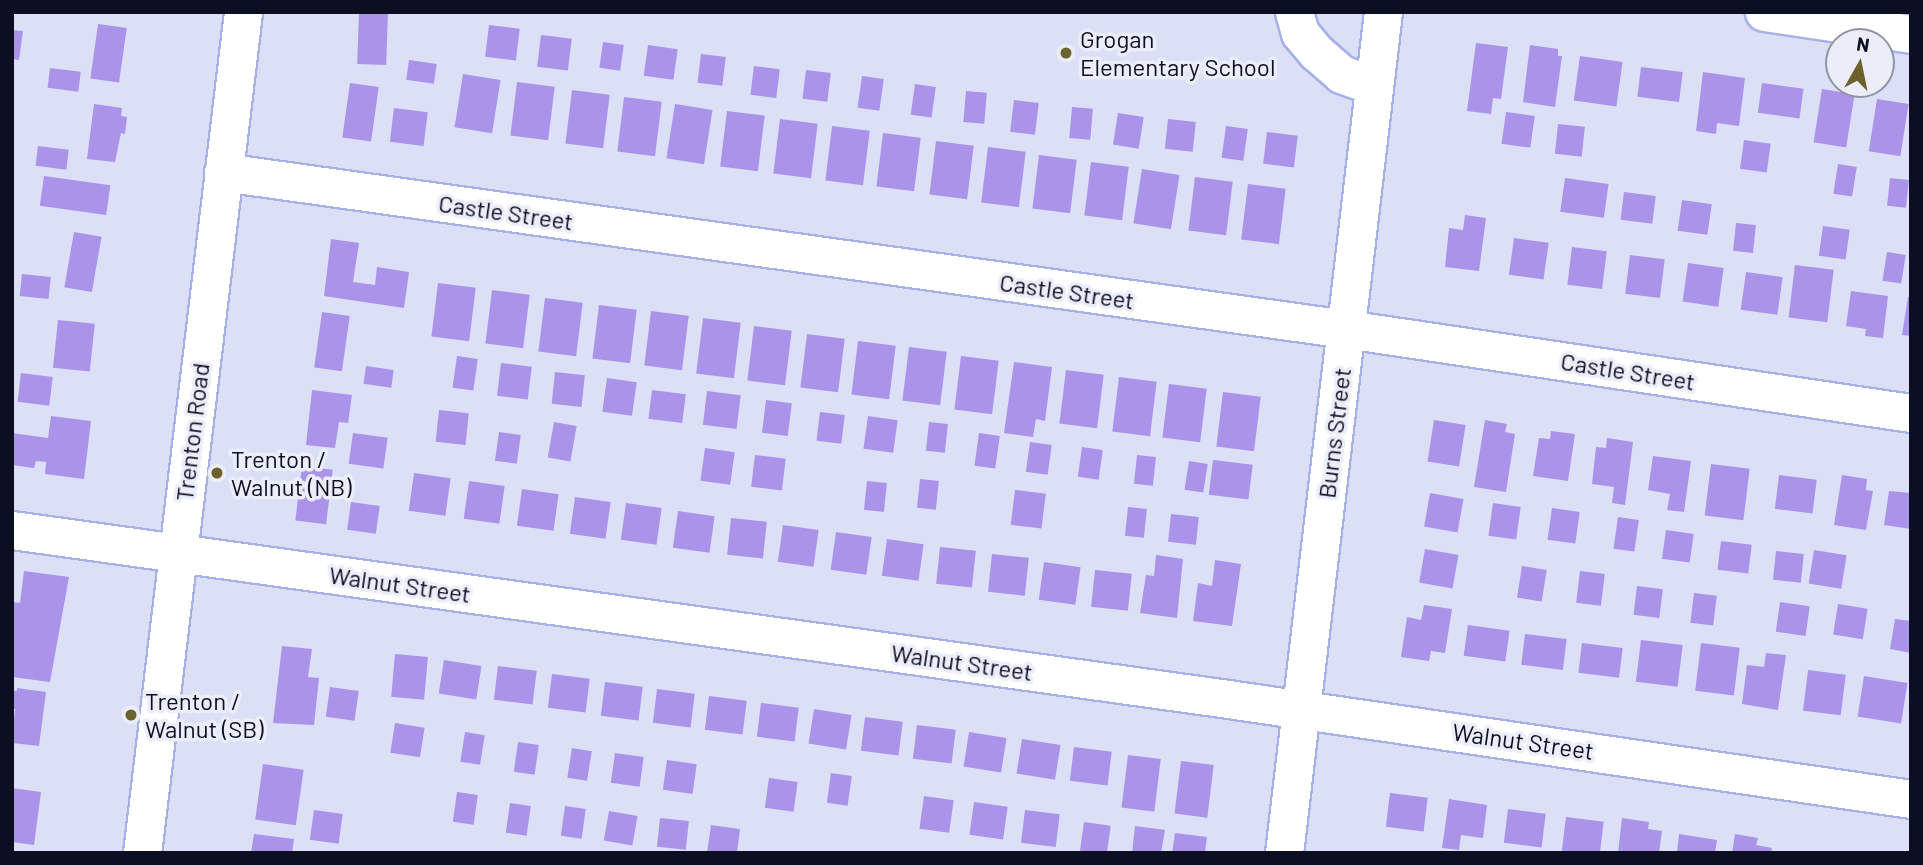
<!DOCTYPE html>
<html>
<head>
<meta charset="utf-8">
<style>
	body { margin:0 }
	#map { position:relative; width:1923px; height:865px; overflow:hidden; background:#dbe0f6; font-family:Barlow,sans-serif }
	div>[style] { position:absolute }
	[style*='--x'] { left:calc(var(--x)*1px); top:calc(var(--y)*1px); width:calc(var(--w)*1px); rotate:calc(var(--a)*1deg) }
	.building>* { inset:0; background:#ac93ea; transform-origin:0 0 }
	.roads { filter:drop-shadow(2px 0 #a7b1e5) drop-shadow(-2px 0 #a7b1e5) drop-shadow(0 2px #a7b1e5) drop-shadow(0 -2px #a7b1e5) }
	.minor>* { height:37px; margin:-18.5px; padding:0 18.5px; transform-origin:18.5px; border-radius:18.5px; background:#fff }
	.dots>* { width:19px; height:19px; translate:-50% -50%; box-sizing:border-box; border:4px solid #ebedf8; border-radius:50% }
	span { translate:-50% -50%; white-space:nowrap; text-align:center; line-height:1.15; -webkit-text-stroke:7px #ebedf8; paint-order:stroke }
	.poi-label { font-size:24px; color:#0c0e21 }
	.left { translate:0 -50%; text-align:left }
	.street-label { font-size:24px; color:#0c0e21 }
	.frame { position:absolute; inset:0; border:14px solid #0c0e21; pointer-events:none }
	.north { position:absolute; left:1825px; top:28px; width:70px; height:70px; box-sizing:border-box; background:#ebedf8; border:2px solid #9294a2; border-radius:50%; rotate:9deg; font-size:19px; font-weight:700; line-height:28px; text-align:center; color:#0c0e21 }
	.north::after { content:''; display:block; margin:auto; width:24px; height:32px; background:#6d612e; clip-path:polygon(50% 0,100% 100%,50% 72%,0 100%) }
</style>
</head>
<body>
<div id="map">
	<div class="building">
		<div style="left:359px;top:12px;width:29px;height:52px;rotate:2deg"></div>
		<div style="left:98px;top:24px;width:29px;height:55px;rotate:8deg"></div>
		<div style="left:489px;top:25px;width:31px;height:32px;rotate:7deg"></div>
		<div style="clip-path:polygon(12px 30px,23px 31px,19px 60px,12px 59px)"></div>
		<div style="left:541px;top:35px;width:31px;height:32px;rotate:7deg"></div>
		<div style="left:603px;top:42px;width:21px;height:26px;rotate:8deg"></div>
		<div style="clip-path:polygon(1476px 43px,1508px 47px,1501px 99px,1493px 98px,1491px 114px,1467px 111px)"></div>
		<div style="left:648px;top:45px;width:30px;height:31px;rotate:8deg"></div>
		<div style="clip-path:polygon(1530px 45px,1558px 49px,1558px 56px,1562px 56px,1555px 107px,1523px 102px)"></div>
		<div style="left:701px;top:54px;width:25px;height:29px;rotate:7deg"></div>
		<div style="left:1580px;top:56px;width:43px;height:45px;rotate:8deg"></div>
		<div style="left:409px;top:60px;width:28px;height:20px;rotate:8deg"></div>
		<div style="left:754px;top:66px;width:26px;height:29px;rotate:7deg"></div>
		<div style="left:1641px;top:67px;width:42px;height:30px;rotate:7deg"></div>
		<div style="left:50px;top:68px;width:31px;height:20px;rotate:7deg"></div>
		<div style="left:806px;top:70px;width:25px;height:29px;rotate:7deg"></div>
		<div style="clip-path:polygon(1703px 72px,1745px 78px,1739px 126px,1717px 123px,1716px 134px,1696px 131px)"></div>
		<div style="left:463px;top:74px;width:38px;height:54px;rotate:9deg"></div>
		<div style="left:862px;top:76px;width:22px;height:32px;rotate:8deg"></div>
		<div style="left:517px;top:82px;width:38px;height:54px;rotate:7deg"></div>
		<div style="left:350px;top:83px;width:29px;height:55px;rotate:8deg"></div>
		<div style="left:1762px;top:83px;width:42px;height:30px;rotate:8deg"></div>
		<div style="left:915px;top:84px;width:21px;height:31px;rotate:8deg"></div>
		<div style="left:1822px;top:89px;width:33px;height:54px;rotate:9deg"></div>
		<div style="left:572px;top:90px;width:38px;height:54px;rotate:7deg"></div>
		<div style="left:966px;top:91px;width:21px;height:31px;rotate:5deg"></div>
		<div style="left:624px;top:97px;width:38px;height:55px;rotate:7deg"></div>
		<div style="left:1877px;top:99px;width:32px;height:53px;rotate:9deg"></div>
		<div style="left:1014px;top:100px;width:25px;height:32px;rotate:7deg"></div>
		<div style="clip-path:polygon(94px 104px,122px 108px,121px 116px,127px 117px,125px 134px,121px 133px,115px 162px,87px 159px)"></div>
		<div style="left:675px;top:104px;width:38px;height:55px;rotate:9deg"></div>
		<div style="left:1072px;top:107px;width:21px;height:31px;rotate:5deg"></div>
		<div style="left:394px;top:108px;width:34px;height:34px;rotate:7deg"></div>
		<div style="left:727px;top:111px;width:38px;height:56px;rotate:7deg"></div>
		<div style="left:1506px;top:112px;width:29px;height:32px;rotate:8deg"></div>
		<div style="left:1118px;top:113px;width:26px;height:32px;rotate:9deg"></div>
		<div style="left:780px;top:119px;width:38px;height:55px;rotate:7deg"></div>
		<div style="left:1168px;top:119px;width:28px;height:30px;rotate:6deg"></div>
		<div style="left:1558px;top:124px;width:27px;height:30px;rotate:6deg"></div>
		<div style="left:832px;top:126px;width:38px;height:55px;rotate:7deg"></div>
		<div style="left:1226px;top:126px;width:22px;height:32px;rotate:8deg"></div>
		<div style="left:1267px;top:132px;width:31px;height:32px;rotate:7deg"></div>
		<div style="left:883px;top:133px;width:38px;height:54px;rotate:7deg"></div>
		<div style="left:1744px;top:140px;width:27px;height:29px;rotate:8deg"></div>
		<div style="left:936px;top:141px;width:38px;height:54px;rotate:7deg"></div>
		<div style="left:38px;top:146px;width:31px;height:20px;rotate:7deg"></div>
		<div style="left:988px;top:147px;width:38px;height:56px;rotate:7deg"></div>
		<div style="left:1039px;top:155px;width:38px;height:54px;rotate:7deg"></div>
		<div style="left:1091px;top:162px;width:38px;height:54px;rotate:7deg"></div>
		<div style="left:1838px;top:164px;width:19px;height:30px;rotate:9deg"></div>
		<div style="left:1142px;top:169px;width:38px;height:55px;rotate:9deg"></div>
		<div style="left:44px;top:176px;width:67px;height:30px;rotate:8deg"></div>
		<div style="left:1195px;top:177px;width:38px;height:54px;rotate:7deg"></div>
		<div style="left:1565px;top:178px;width:44px;height:34px;rotate:8deg"></div>
		<div style="left:1890px;top:178px;width:19px;height:28px;rotate:6deg"></div>
		<div style="left:1248px;top:184px;width:38px;height:56px;rotate:7deg"></div>
		<div style="left:1624px;top:192px;width:32px;height:28px;rotate:7deg"></div>
		<div style="left:1682px;top:200px;width:30px;height:31px;rotate:8deg"></div>
		<div style="clip-path:polygon(1465px 215px,1486px 218px,1479px 271px,1445px 267px,1449px 228px,1463px 230px)"></div>
		<div style="left:1736px;top:223px;width:20px;height:28px;rotate:6deg"></div>
		<div style="left:1823px;top:226px;width:27px;height:30px;rotate:8deg"></div>
		<div style="left:74px;top:232px;width:28px;height:56px;rotate:10deg"></div>
		<div style="left:1514px;top:238px;width:35px;height:37px;rotate:8deg"></div>
		<div style="clip-path:polygon(331px 239px,359px 243px,353px 282px,375px 285px,377px 267px,409px 272px,404px 308px,324px 296px)"></div>
		<div style="left:1572px;top:247px;width:35px;height:38px;rotate:7deg"></div>
		<div style="left:1887px;top:252px;width:19px;height:29px;rotate:9deg"></div>
		<div style="left:1630px;top:255px;width:35px;height:39px;rotate:7deg"></div>
		<div style="left:1688px;top:263px;width:36px;height:39px;rotate:8deg"></div>
		<div style="left:1795px;top:265px;width:39px;height:53px;rotate:7deg"></div>
		<div style="left:1746px;top:272px;width:37px;height:38px;rotate:8deg"></div>
		<div style="left:22px;top:274px;width:29px;height:22px;rotate:6deg"></div>
		<div style="left:438px;top:283px;width:38px;height:54px;rotate:7deg"></div>
		<div style="left:492px;top:290px;width:38px;height:54px;rotate:7deg"></div>
		<div style="clip-path:polygon(1851px 291px,1888px 296px,1883px 338px,1865px 336px,1866px 329px,1846px 326px)"></div>
		<div style="clip-path:polygon(1908px 297px,1911px 297px,1911px 336px,1902px 335px)"></div>
		<div style="left:545px;top:298px;width:38px;height:54px;rotate:7deg"></div>
		<div style="left:599px;top:305px;width:38px;height:54px;rotate:7deg"></div>
		<div style="left:651px;top:311px;width:38px;height:55px;rotate:7deg"></div>
		<div style="left:322px;top:312px;width:28px;height:56px;rotate:8deg"></div>
		<div style="left:703px;top:318px;width:38px;height:56px;rotate:7deg"></div>
		<div style="left:58px;top:320px;width:37px;height:48px;rotate:6deg"></div>
		<div style="left:754px;top:326px;width:38px;height:55px;rotate:7deg"></div>
		<div style="left:807px;top:334px;width:38px;height:54px;rotate:7deg"></div>
		<div style="left:858px;top:341px;width:38px;height:54px;rotate:7deg"></div>
		<div style="left:909px;top:347px;width:38px;height:54px;rotate:7deg"></div>
		<div style="left:457px;top:356px;width:21px;height:32px;rotate:8deg"></div>
		<div style="left:961px;top:356px;width:38px;height:54px;rotate:7deg"></div>
		<div style="clip-path:polygon(1014px 362px,1052px 367px,1045px 421px,1036px 419px,1033px 437px,1004px 433px)"></div>
		<div style="left:501px;top:363px;width:31px;height:33px;rotate:7deg"></div>
		<div style="left:366px;top:366px;width:28px;height:18px;rotate:8deg"></div>
		<div style="left:1066px;top:370px;width:38px;height:54px;rotate:7deg"></div>
		<div style="left:555px;top:372px;width:30px;height:32px;rotate:6deg"></div>
		<div style="left:21px;top:373px;width:32px;height:29px;rotate:7deg"></div>
		<div style="left:1119px;top:377px;width:38px;height:55px;rotate:7deg"></div>
		<div style="left:607px;top:378px;width:30px;height:34px;rotate:8deg"></div>
		<div style="left:1169px;top:384px;width:38px;height:54px;rotate:7deg"></div>
		<div style="clip-path:polygon(312px 390px,352px 395px,348px 423px,339px 422px,335px 448px,306px 445px)"></div>
		<div style="left:652px;top:390px;width:34px;height:29px;rotate:7deg"></div>
		<div style="left:707px;top:391px;width:34px;height:34px;rotate:7deg"></div>
		<div style="left:1223px;top:392px;width:38px;height:55px;rotate:7deg"></div>
		<div style="left:766px;top:400px;width:26px;height:33px;rotate:7deg"></div>
		<div style="left:439px;top:410px;width:30px;height:32px;rotate:6deg"></div>
		<div style="left:820px;top:412px;width:25px;height:29px;rotate:7deg"></div>
		<div style="clip-path:polygon(51px 416px,91px 421px,84px 479px,45px 474px,46px 462px,36px 461px,34px 468px,12px 465px,12px 433px,48px 438px)"></div>
		<div style="left:868px;top:416px;width:30px;height:33px;rotate:8deg"></div>
		<div style="left:1434px;top:420px;width:32px;height:42px;rotate:9deg"></div>
		<div style="clip-path:polygon(1485px 420px,1507px 424px,1505px 432px,1515px 434px,1506px 492px,1474px 487px)"></div>
		<div style="left:554px;top:422px;width:23px;height:36px;rotate:10deg"></div>
		<div style="left:929px;top:422px;width:19px;height:29px;rotate:6deg"></div>
		<div style="clip-path:polygon(1551px 431px,1575px 434px,1568px 481px,1533px 476px,1539px 438px,1550px 439px)"></div>
		<div style="left:499px;top:432px;width:22px;height:29px;rotate:8deg"></div>
		<div style="left:353px;top:433px;width:35px;height:31px;rotate:8deg"></div>
		<div style="left:979px;top:433px;width:21px;height:33px;rotate:8deg"></div>
		<div style="clip-path:polygon(1607px 438px,1633px 442px,1625px 505px,1612px 503px,1614px 487px,1592px 484px,1596px 447px,1606px 448px)"></div>
		<div style="left:1030px;top:442px;width:22px;height:30px;rotate:8deg"></div>
		<div style="left:1082px;top:447px;width:21px;height:30px;rotate:8deg"></div>
		<div style="left:705px;top:448px;width:30px;height:33px;rotate:8deg"></div>
		<div style="left:755px;top:455px;width:31px;height:32px;rotate:7deg"></div>
		<div style="left:1137px;top:455px;width:19px;height:29px;rotate:6deg"></div>
		<div style="clip-path:polygon(1653px 456px,1691px 461px,1684px 512px,1667px 510px,1670px 494px,1648px 490px)"></div>
		<div style="left:1213px;top:460px;width:40px;height:35px;rotate:7deg"></div>
		<div style="left:1189px;top:461px;width:19px;height:29px;rotate:9deg"></div>
		<div style="left:1711px;top:464px;width:39px;height:52px;rotate:7deg"></div>
		<div style="left:302px;top:466px;width:31px;height:55px;rotate:7deg"></div>
		<div style="left:414px;top:473px;width:37px;height:38px;rotate:8deg"></div>
		<div style="left:1779px;top:475px;width:38px;height:34px;rotate:7deg"></div>
		<div style="clip-path:polygon(1842px 475px,1867px 479px,1866px 490px,1873px 491px,1866px 530px,1834px 525px)"></div>
		<div style="left:920px;top:479px;width:19px;height:29px;rotate:6deg"></div>
		<div style="left:469px;top:481px;width:36px;height:38px;rotate:8deg"></div>
		<div style="left:867px;top:481px;width:20px;height:29px;rotate:6deg"></div>
		<div style="left:522px;top:489px;width:37px;height:37px;rotate:8deg"></div>
		<div style="left:1015px;top:490px;width:31px;height:35px;rotate:7deg"></div>
		<div style="clip-path:polygon(1889px 491px,1911px 493px,1911px 529px,1884px 525px)"></div>
		<div style="left:1430px;top:493px;width:34px;height:34px;rotate:10deg"></div>
		<div style="left:575px;top:497px;width:36px;height:37px;rotate:8deg"></div>
		<div style="left:351px;top:502px;width:29px;height:28px;rotate:8deg"></div>
		<div style="left:626px;top:503px;width:36px;height:37px;rotate:8deg"></div>
		<div style="left:1493px;top:503px;width:28px;height:33px;rotate:8deg"></div>
		<div style="left:1128px;top:507px;width:19px;height:29px;rotate:6deg"></div>
		<div style="left:1552px;top:508px;width:28px;height:32px;rotate:8deg"></div>
		<div style="left:678px;top:511px;width:37px;height:37px;rotate:8deg"></div>
		<div style="left:1171px;top:514px;width:28px;height:28px;rotate:6deg"></div>
		<div style="left:1618px;top:517px;width:21px;height:32px;rotate:8deg"></div>
		<div style="left:731px;top:518px;width:36px;height:37px;rotate:6deg"></div>
		<div style="left:783px;top:525px;width:36px;height:37px;rotate:8deg"></div>
		<div style="left:1666px;top:530px;width:28px;height:29px;rotate:8deg"></div>
		<div style="left:836px;top:532px;width:36px;height:38px;rotate:8deg"></div>
		<div style="left:887px;top:539px;width:37px;height:37px;rotate:8deg"></div>
		<div style="left:1721px;top:541px;width:31px;height:29px;rotate:7deg"></div>
		<div style="left:940px;top:547px;width:36px;height:37px;rotate:6deg"></div>
		<div style="left:1425px;top:549px;width:34px;height:34px;rotate:10deg"></div>
		<div style="left:1814px;top:550px;width:33px;height:34px;rotate:9deg"></div>
		<div style="left:1776px;top:551px;width:28px;height:29px;rotate:6deg"></div>
		<div style="left:992px;top:554px;width:37px;height:38px;rotate:6deg"></div>
		<div style="clip-path:polygon(1156px 555px,1183px 559px,1177px 618px,1140px 613px,1146px 575px,1154px 576px)"></div>
		<div style="clip-path:polygon(1215px 560px,1241px 564px,1232px 626px,1193px 621px,1198px 583px,1212px 586px)"></div>
		<div style="left:1044px;top:562px;width:37px;height:38px;rotate:8deg"></div>
		<div style="left:1522px;top:566px;width:25px;height:32px;rotate:9deg"></div>
		<div style="left:1095px;top:570px;width:37px;height:37px;rotate:6deg"></div>
		<div style="clip-path:polygon(24px 571px,69px 577px,50px 682px,12px 677px,12px 602px,20px 603px)"></div>
		<div style="left:1580px;top:571px;width:25px;height:32px;rotate:7deg"></div>
		<div style="left:1637px;top:586px;width:26px;height:29px;rotate:7deg"></div>
		<div style="left:1694px;top:593px;width:23px;height:30px;rotate:7deg"></div>
		<div style="left:1780px;top:602px;width:30px;height:30px;rotate:8deg"></div>
		<div style="left:1838px;top:604px;width:30px;height:31px;rotate:9deg"></div>
		<div style="clip-path:polygon(1424px 605px,1452px 609px,1445px 653px,1431px 651px,1429px 661px,1401px 657px,1407px 617px,1421px 620px)"></div>
		<div style="clip-path:polygon(1895px 619px,1911px 621px,1911px 653px,1890px 649px)"></div>
		<div style="left:1468px;top:625px;width:42px;height:31px;rotate:8deg"></div>
		<div style="left:1525px;top:634px;width:42px;height:31px;rotate:7deg"></div>
		<div style="left:1641px;top:640px;width:42px;height:42px;rotate:7deg"></div>
		<div style="left:1582px;top:643px;width:41px;height:30px;rotate:7deg"></div>
		<div style="left:1701px;top:643px;width:39px;height:48px;rotate:7deg"></div>
		<div style="clip-path:polygon(282px 646px,312px 649px,308px 677px,319px 678px,314px 725px,273px 723px)"></div>
		<div style="clip-path:polygon(1766px 653px,1786px 655px,1778px 710px,1742px 704px,1747px 665px,1764px 667px)"></div>
		<div style="left:395px;top:654px;width:33px;height:43px;rotate:5deg"></div>
		<div style="left:444px;top:660px;width:38px;height:34px;rotate:9deg"></div>
		<div style="left:498px;top:666px;width:39px;height:34px;rotate:7deg"></div>
		<div style="left:1808px;top:670px;width:38px;height:41px;rotate:7deg"></div>
		<div style="left:552px;top:674px;width:38px;height:34px;rotate:7deg"></div>
		<div style="left:1864px;top:676px;width:44px;height:41px;rotate:9deg"></div>
		<div style="left:605px;top:682px;width:38px;height:34px;rotate:7deg"></div>
		<div style="left:330px;top:687px;width:29px;height:30px;rotate:8deg"></div>
		<div style="clip-path:polygon(17px 688px,46px 692px,39px 746px,12px 743px,15px 709px,12px 708px,12px 690px,17px 691px)"></div>
		<div style="left:657px;top:689px;width:38px;height:34px;rotate:7deg"></div>
		<div style="left:709px;top:696px;width:38px;height:34px;rotate:7deg"></div>
		<div style="left:761px;top:703px;width:38px;height:34px;rotate:7deg"></div>
		<div style="left:814px;top:709px;width:38px;height:35px;rotate:9deg"></div>
		<div style="left:865px;top:717px;width:38px;height:34px;rotate:7deg"></div>
		<div style="left:395px;top:723px;width:30px;height:30px;rotate:9deg"></div>
		<div style="left:917px;top:725px;width:39px;height:34px;rotate:7deg"></div>
		<div style="left:465px;top:732px;width:20px;height:30px;rotate:9deg"></div>
		<div style="left:969px;top:732px;width:38px;height:35px;rotate:9deg"></div>
		<div style="left:1022px;top:739px;width:39px;height:35px;rotate:9deg"></div>
		<div style="left:518px;top:742px;width:21px;height:30px;rotate:8deg"></div>
		<div style="left:1074px;top:747px;width:38px;height:34px;rotate:7deg"></div>
		<div style="left:572px;top:748px;width:20px;height:30px;rotate:9deg"></div>
		<div style="left:615px;top:753px;width:29px;height:30px;rotate:8deg"></div>
		<div style="left:1128px;top:755px;width:33px;height:53px;rotate:7deg"></div>
		<div style="left:667px;top:760px;width:30px;height:30px;rotate:8deg"></div>
		<div style="left:1181px;top:761px;width:33px;height:53px;rotate:7deg"></div>
		<div style="left:263px;top:764px;width:41px;height:56px;rotate:8deg"></div>
		<div style="left:831px;top:773px;width:21px;height:30px;rotate:8deg"></div>
		<div style="left:769px;top:778px;width:29px;height:30px;rotate:8deg"></div>
		<div style="clip-path:polygon(12px 788px,41px 792px,34px 845px,12px 842px)"></div>
		<div style="left:457px;top:792px;width:21px;height:30px;rotate:8deg"></div>
		<div style="left:1390px;top:793px;width:38px;height:34px;rotate:7deg"></div>
		<div style="left:924px;top:796px;width:30px;height:33px;rotate:8deg"></div>
		<div style="clip-path:polygon(1449px 799px,1487px 805px,1483px 838px,1461px 835px,1459px 850px,1442px 848px)"></div>
		<div style="left:974px;top:802px;width:34px;height:33px;rotate:8deg"></div>
		<div style="left:510px;top:803px;width:21px;height:30px;rotate:8deg"></div>
		<div style="left:565px;top:806px;width:21px;height:30px;rotate:8deg"></div>
		<div style="left:1508px;top:809px;width:38px;height:34px;rotate:7deg"></div>
		<div style="left:314px;top:810px;width:29px;height:30px;rotate:8deg"></div>
		<div style="left:1025px;top:810px;width:35px;height:33px;rotate:7deg"></div>
		<div style="left:609px;top:811px;width:29px;height:30px;rotate:10deg"></div>
		<div style="left:1566px;top:817px;width:38px;height:34px;rotate:7deg"></div>
		<div style="left:660px;top:818px;width:29px;height:29px;rotate:6deg"></div>
		<div style="clip-path:polygon(1622px 818px,1649px 822px,1648px 829px,1662px 831px,1659px 853px,1618px 853px)"></div>
		<div style="left:1084px;top:822px;width:27px;height:30px;rotate:8deg"></div>
		<div style="clip-path:polygon(711px 825px,740px 829px,737px 853px,707px 853px)"></div>
		<div style="clip-path:polygon(1135px 826px,1165px 830px,1161px 853px,1132px 853px)"></div>
		<div style="clip-path:polygon(1175px 833px,1207px 837px,1205px 853px,1172px 853px)"></div>
		<div style="clip-path:polygon(254px 834px,294px 839px,292px 853px,251px 853px)"></div>
		<div style="clip-path:polygon(1679px 834px,1717px 840px,1715px 853px,1677px 853px)"></div>
		<div style="clip-path:polygon(1735px 834px,1758px 838px,1756px 845px,1772px 848px,1771px 853px,1732px 853px)"></div>
	</div>
	<div class="roads">
		<div class="minor">
			<div style="--x:1294;--y:12;--w:22;--a:74"></div>
			<div style="--x:1300;--y:33;--w:25;--a:50"></div>
			<div style="--x:1316;--y:52;--w:33;--a:41"></div>
			<div style="--x:1341;--y:74;--w:35;--a:20"></div>
			<div style="--x:1764;--y:12;--w:149;--a:8.5"></div>
			<div style="--x:223;--y:172;--w:1134;--a:7.96"></div>
			<div style="--x:1346;--y:329;--w:571;--a:8.46"></div>
			<div style="--x:12;--y:530;--w:1228;--a:7.91"></div>
			<div style="--x:1228;--y:699;--w:690;--a:8.33"></div>
			<div style="--x:142;--y:853;--w:847;--a:-83.15"></div>
			<div style="--x:1284;--y:853;--w:847;--a:-83.29"></div>
		</div>
	</div>
	<div class="dots">
		<div style="left:1066px;top:53px;background:#6d612e"></div>
		<div style="left:217px;top:473px;background:#6d612e"></div>
		<div style="left:131px;top:715px;background:#6d612e"></div>
	</div>
	<div class="poi-label">
		<span class="left" style="left:1080px;top:53px">Grogan<br>Elementary School</span>
		<span class="left" style="left:231px;top:473px">Trenton /<br>Walnut (NB)</span>
		<span class="left" style="left:145px;top:715px">Trenton /<br>Walnut (SB)</span>
	</div>
	<div class="street-label">
		<span style="left:506px;top:212px;rotate:8deg">Castle Street</span>
		<span style="left:1067px;top:291px;rotate:8deg">Castle Street</span>
		<span style="left:1628px;top:371px;rotate:9deg">Castle Street</span>
		<span style="left:192px;top:432px;rotate:-83deg">Trenton Road</span>
		<span style="left:1334px;top:433px;rotate:-83deg">Burns Street</span>
		<span style="left:400px;top:584px;rotate:8deg">Walnut Street</span>
		<span style="left:962px;top:662px;rotate:8deg">Walnut Street</span>
		<span style="left:1523px;top:741px;rotate:8deg">Walnut Street</span>
	</div>
	<div class="frame"></div>
	<div class="north">N</div>
</div>
</body>
</html>
